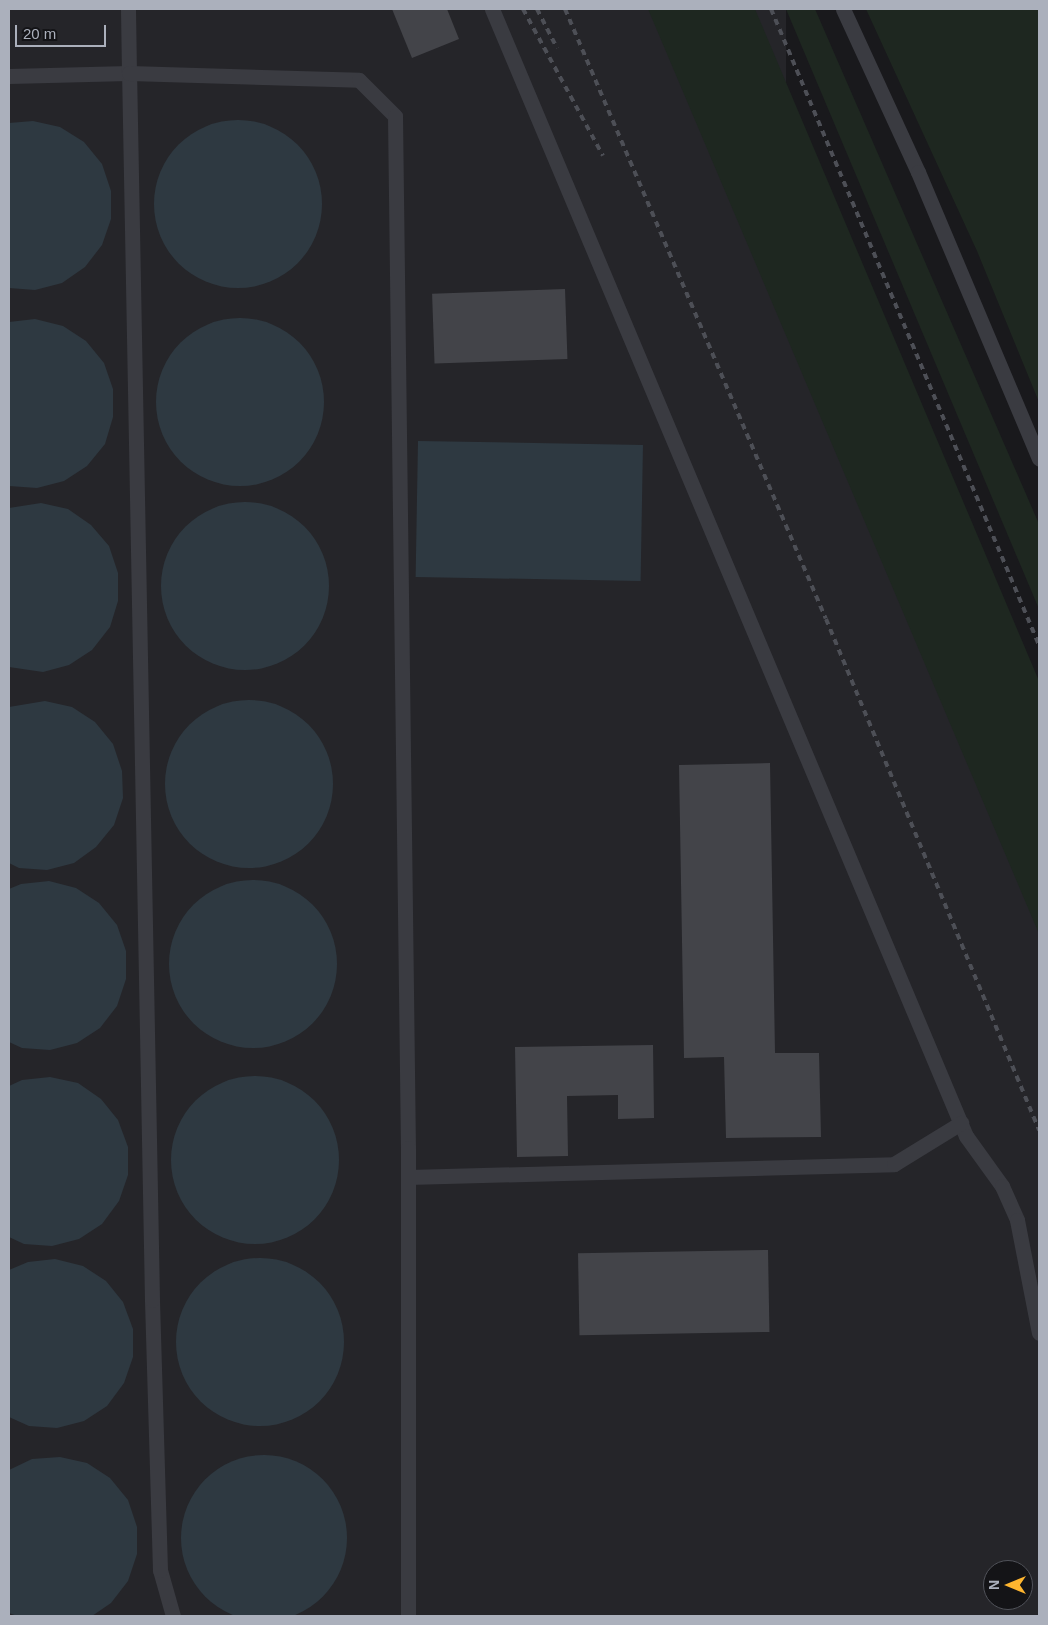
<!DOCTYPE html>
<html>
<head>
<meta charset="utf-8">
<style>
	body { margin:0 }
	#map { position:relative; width:1048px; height:1625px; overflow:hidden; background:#19191c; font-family:Arial,sans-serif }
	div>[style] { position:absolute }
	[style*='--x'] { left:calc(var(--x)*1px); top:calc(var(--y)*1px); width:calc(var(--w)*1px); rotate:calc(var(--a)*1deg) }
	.built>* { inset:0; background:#252529; transform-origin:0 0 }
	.green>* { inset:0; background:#1e2720 }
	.water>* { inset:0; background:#2e3941; transform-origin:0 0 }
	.round { border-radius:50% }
	.building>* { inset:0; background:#434449; transform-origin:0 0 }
	.lane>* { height:15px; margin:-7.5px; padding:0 7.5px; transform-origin:7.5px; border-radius:7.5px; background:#3a3b41 }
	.rail>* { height:4px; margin-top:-2px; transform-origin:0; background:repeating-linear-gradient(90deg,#4d4f56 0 6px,transparent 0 11px) }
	span { translate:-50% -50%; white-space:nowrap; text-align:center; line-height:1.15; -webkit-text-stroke:4.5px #141417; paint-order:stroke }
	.frame { position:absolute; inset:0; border:10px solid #abb0bc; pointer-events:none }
	.north { position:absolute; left:983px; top:1560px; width:50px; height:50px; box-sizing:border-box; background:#141417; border:1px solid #505259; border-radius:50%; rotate:270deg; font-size:14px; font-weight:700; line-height:20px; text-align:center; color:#abb0bc }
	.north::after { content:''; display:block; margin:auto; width:18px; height:22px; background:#feb52f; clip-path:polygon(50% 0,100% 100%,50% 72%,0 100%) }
	.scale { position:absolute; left:15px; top:25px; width:91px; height:22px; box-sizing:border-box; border:2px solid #abb0bc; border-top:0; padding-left:6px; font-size:15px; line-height:18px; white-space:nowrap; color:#abb0bc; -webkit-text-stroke:4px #141417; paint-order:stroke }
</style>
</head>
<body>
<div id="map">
	<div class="built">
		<div style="clip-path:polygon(evenodd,9px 9px,697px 9px,1039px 824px,1039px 1616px,9px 1616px,9px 9px,993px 1570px,1023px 1570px,1023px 1600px,993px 1600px,993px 1570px)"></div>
		<div style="left:755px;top:9px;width:31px;height:730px"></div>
	</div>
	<div class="green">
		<div style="clip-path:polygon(648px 9px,755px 9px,1039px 681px,1039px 934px)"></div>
		<div style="clip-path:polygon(786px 9px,815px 9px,1039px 524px,1039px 609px)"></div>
		<div style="clip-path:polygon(866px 9px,1039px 9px,1039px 402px,977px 251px)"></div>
	</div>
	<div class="water">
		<div class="round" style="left:154px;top:120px;width:168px;height:168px"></div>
		<div style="clip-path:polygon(33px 121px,60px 127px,84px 142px,102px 164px,111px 191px,111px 219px,102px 245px,85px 267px,62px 283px,35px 290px,9px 288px,9px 123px)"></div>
		<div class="round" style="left:156px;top:318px;width:168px;height:168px"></div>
		<div style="clip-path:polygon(35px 319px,63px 326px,86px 341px,104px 363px,113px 389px,113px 417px,105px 444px,87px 466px,64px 481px,37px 488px,9px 486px,9px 322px)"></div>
		<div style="left:418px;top:441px;width:225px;height:136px;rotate:1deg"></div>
		<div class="round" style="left:161px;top:502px;width:168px;height:168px"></div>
		<div style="clip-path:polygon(41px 503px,68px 509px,91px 525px,109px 546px,118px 573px,118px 601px,110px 627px,92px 650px,69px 665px,43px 672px,9px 667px,9px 508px)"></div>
		<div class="round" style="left:165px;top:700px;width:168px;height:168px"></div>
		<div style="clip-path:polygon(45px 701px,72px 707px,95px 722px,113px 744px,122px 771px,123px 798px,114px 825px,96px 847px,74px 863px,47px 870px,19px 868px,9px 863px,9px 707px)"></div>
		<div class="round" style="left:169px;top:880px;width:168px;height:168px"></div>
		<div style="clip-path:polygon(49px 881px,76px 888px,99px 903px,117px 925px,126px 951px,126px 979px,117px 1006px,100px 1028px,77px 1043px,50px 1050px,22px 1048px,9px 1042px,9px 889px,21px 884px)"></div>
		<div class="round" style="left:171px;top:1076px;width:168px;height:168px"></div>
		<div style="clip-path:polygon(50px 1077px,78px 1083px,101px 1099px,118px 1120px,128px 1147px,128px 1175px,119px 1201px,102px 1224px,79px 1239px,52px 1246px,24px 1244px,9px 1237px,9px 1086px,22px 1080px)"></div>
		<div class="round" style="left:176px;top:1258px;width:168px;height:168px"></div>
		<div style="clip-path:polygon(55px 1259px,83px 1266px,106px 1281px,123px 1302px,133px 1329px,133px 1357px,124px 1383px,107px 1406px,84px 1421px,57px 1428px,29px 1426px,9px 1417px,9px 1270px,28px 1262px)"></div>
		<div class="round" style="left:181px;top:1455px;width:166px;height:166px"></div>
		<div style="clip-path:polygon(60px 1457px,87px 1463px,110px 1478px,128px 1500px,137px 1527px,137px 1554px,128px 1581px,111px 1603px,92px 1616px,17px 1616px,9px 1613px,9px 1470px,32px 1459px)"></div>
	</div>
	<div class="building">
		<div style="clip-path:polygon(392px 9px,447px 9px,459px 39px,412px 58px)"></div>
		<div style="left:565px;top:289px;width:70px;height:133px;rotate:88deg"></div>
		<div style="clip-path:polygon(770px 763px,775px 1053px,819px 1053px,821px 1137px,726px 1138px,724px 1057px,684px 1058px,679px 765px)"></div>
		<div style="clip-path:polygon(653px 1045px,654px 1118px,618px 1119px,618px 1095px,567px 1096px,568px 1156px,517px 1157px,515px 1047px)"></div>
		<div style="left:768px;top:1250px;width:82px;height:190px;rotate:89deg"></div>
	</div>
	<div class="lane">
		<div style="--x:492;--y:9;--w:1223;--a:67.19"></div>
		<div style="--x:966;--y:1136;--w:62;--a:54.2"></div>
		<div style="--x:1002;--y:1186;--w:37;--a:66"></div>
		<div style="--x:1017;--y:1220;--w:115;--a:79"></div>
		<div style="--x:843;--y:9;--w:179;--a:65.3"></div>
		<div style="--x:918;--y:172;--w:311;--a:67.1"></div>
		<div style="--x:9;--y:76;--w:120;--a:-1.4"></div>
		<div style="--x:129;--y:73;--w:64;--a:-90.9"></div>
		<div style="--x:408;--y:1177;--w:486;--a:-1.5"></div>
		<div style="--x:894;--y:1164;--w:79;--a:-31.5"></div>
		<div style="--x:173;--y:1616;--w:48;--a:-105.8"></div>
		<div style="--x:160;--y:1570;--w:270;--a:-91.7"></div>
		<div style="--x:152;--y:1300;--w:1227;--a:-91.07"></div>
		<div style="--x:129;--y:73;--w:230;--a:1.7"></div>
		<div style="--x:359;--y:80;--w:51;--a:45"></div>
		<div style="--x:395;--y:116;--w:1032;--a:89.28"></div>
		<div style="--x:408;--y:1148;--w:468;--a:90"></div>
	</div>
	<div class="rail">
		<div style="--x:523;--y:9;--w:167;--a:61.4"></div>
		<div style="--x:537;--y:9;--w:44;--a:62.9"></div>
		<div style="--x:565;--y:9;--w:663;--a:66.84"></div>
		<div style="--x:826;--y:619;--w:554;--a:67.37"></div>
		<div style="--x:771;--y:9;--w:690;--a:67.15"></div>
	</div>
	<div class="frame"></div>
	<div class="north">N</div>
	<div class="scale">20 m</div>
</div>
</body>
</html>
